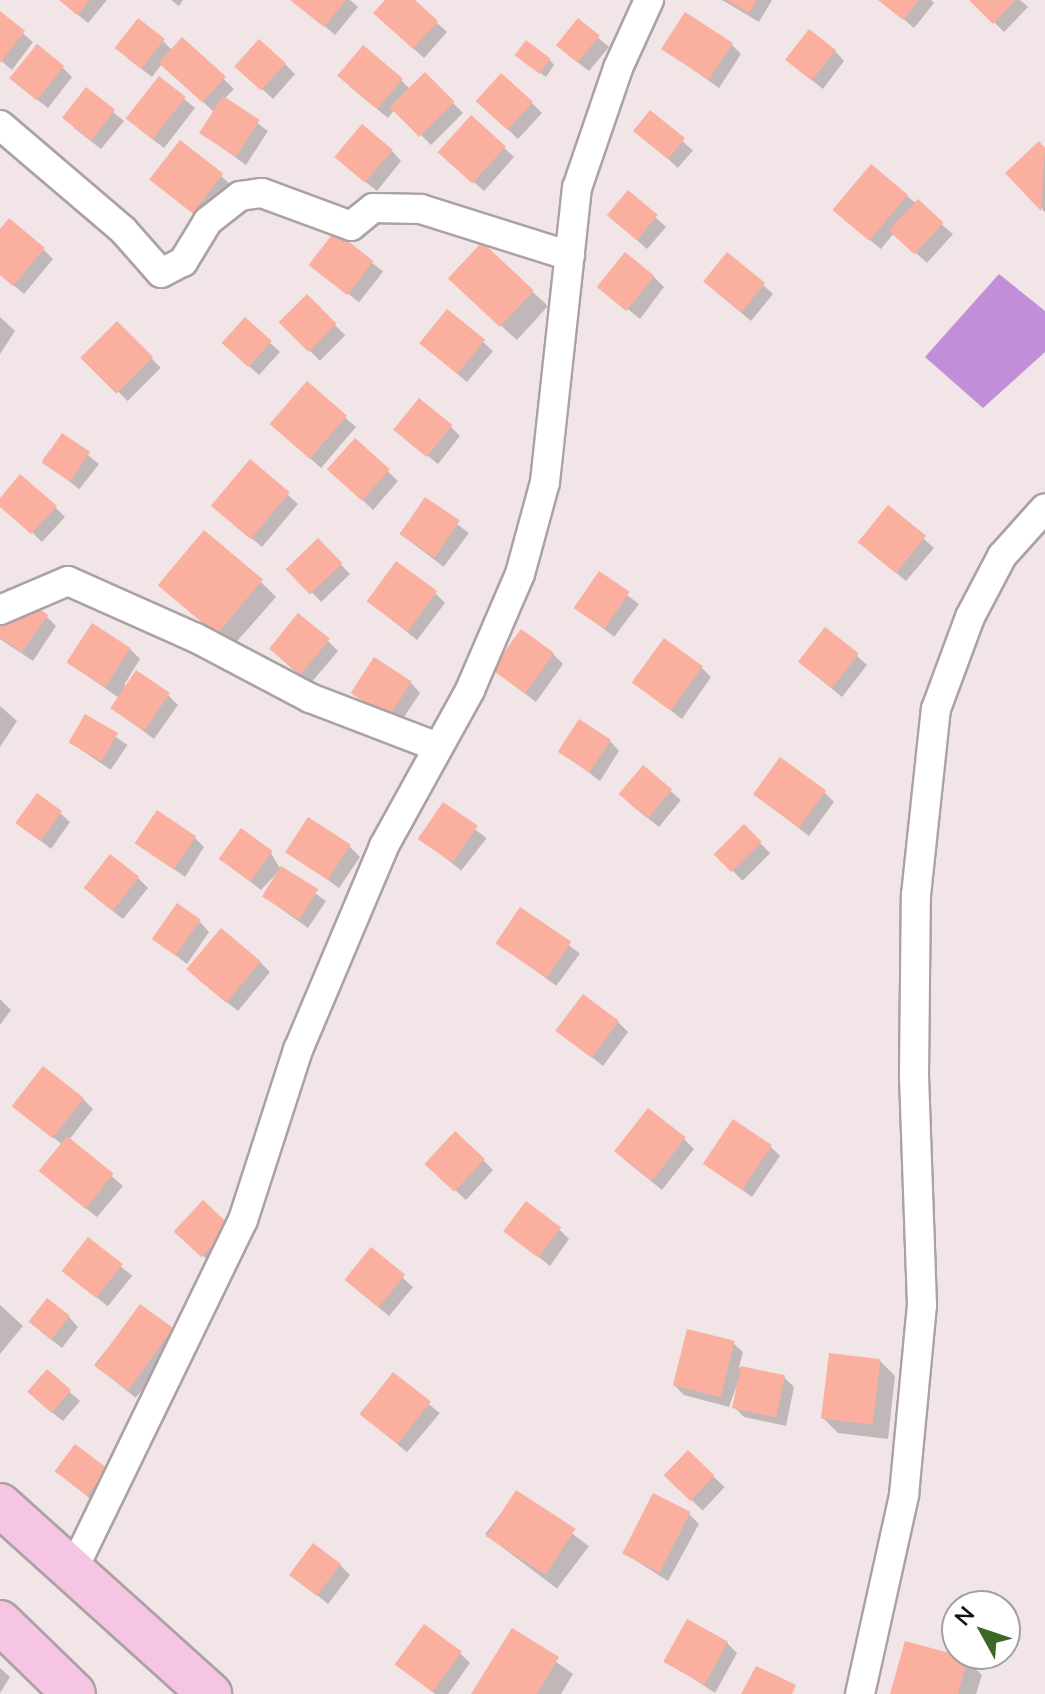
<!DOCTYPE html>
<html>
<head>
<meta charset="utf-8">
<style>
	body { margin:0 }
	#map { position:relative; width:1045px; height:1694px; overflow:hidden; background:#f1e5e7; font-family:Mulish,sans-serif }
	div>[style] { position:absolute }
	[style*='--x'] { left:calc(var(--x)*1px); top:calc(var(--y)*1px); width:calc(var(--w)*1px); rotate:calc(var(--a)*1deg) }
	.water>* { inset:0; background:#c18ed7 }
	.shadow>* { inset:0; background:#0003; transform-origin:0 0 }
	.building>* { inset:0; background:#faaf9f; transform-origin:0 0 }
	.roads { filter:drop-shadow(2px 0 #aca1a3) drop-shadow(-2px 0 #aca1a3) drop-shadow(0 2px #aca1a3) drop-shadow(0 -2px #aca1a3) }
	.minor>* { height:28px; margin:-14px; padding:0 14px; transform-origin:14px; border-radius:14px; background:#fff }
	.highway>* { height:42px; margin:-21px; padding:0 21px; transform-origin:21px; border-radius:21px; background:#f7c5e4 }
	span { translate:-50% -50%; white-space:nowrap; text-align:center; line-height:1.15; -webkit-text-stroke:8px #fff; paint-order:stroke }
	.north { position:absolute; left:941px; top:1590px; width:80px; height:80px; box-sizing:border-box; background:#fff; border:2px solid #a2a1a1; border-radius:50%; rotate:310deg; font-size:22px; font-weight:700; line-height:32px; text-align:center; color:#171314 }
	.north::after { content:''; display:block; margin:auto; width:28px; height:36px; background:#3d6724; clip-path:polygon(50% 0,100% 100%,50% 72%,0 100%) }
</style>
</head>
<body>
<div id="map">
	<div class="water">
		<div style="clip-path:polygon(999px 274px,1045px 311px,1045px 352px,983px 408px,925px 357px)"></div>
	</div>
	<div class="shadow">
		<div style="clip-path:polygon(60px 0,107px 0,88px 23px)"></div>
		<div style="clip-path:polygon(171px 0,183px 0,179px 6px)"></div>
		<div style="clip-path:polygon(294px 0,350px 0,358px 7px,335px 35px)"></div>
		<div style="clip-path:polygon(388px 0,412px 0,447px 32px,424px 58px,385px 23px)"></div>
		<div style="clip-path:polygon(722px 0,772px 0,759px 22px)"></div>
		<div style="clip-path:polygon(881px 0,931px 0,934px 3px,914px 28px)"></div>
		<div style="clip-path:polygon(972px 0,1020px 0,1028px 7px,1004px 32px)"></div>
		<div style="clip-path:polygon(0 14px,33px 42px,12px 70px,0 60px)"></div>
		<div style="clip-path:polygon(578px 21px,609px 47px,589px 71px,568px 55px)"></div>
		<div style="clip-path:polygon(182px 39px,234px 89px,224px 99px,268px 131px,246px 165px,202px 133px,215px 113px,162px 64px,152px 77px,127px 58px,163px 41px,172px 50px)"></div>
		<div style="clip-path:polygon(732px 45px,741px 54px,719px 88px,664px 49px)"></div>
		<div style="clip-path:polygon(835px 51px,844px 61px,823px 89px,798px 69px)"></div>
		<div style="clip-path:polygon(522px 59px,550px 60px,554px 65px,546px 77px)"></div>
		<div style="clip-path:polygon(285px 64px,295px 74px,273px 99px,248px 76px)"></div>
		<div style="clip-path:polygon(62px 67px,72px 77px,48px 108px,22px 88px)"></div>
		<div style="clip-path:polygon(425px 75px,463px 113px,431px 145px,395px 109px,388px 118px,349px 86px,401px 80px,410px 89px)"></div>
		<div style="clip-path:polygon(160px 79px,195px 108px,164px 148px,138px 128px)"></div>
		<div style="clip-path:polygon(86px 90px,124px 121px,101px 149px,74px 128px)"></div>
		<div style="clip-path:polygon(478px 101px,532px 103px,542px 113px,518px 139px)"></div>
		<div style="left:650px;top:113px;width:57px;height:23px;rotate:41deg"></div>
		<div style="clip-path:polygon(471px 118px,514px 157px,484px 191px,451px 162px)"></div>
		<div style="clip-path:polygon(1039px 144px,1045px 150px,1045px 212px,1008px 174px)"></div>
		<div style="clip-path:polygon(392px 151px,401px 161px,377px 191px,347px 167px)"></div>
		<div style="clip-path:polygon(221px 176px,231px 185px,202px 221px,162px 188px)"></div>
		<div style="clip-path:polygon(629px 193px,666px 227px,647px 249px,619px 224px)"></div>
		<div style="clip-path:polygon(907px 196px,953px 234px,927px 263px,894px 233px,881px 249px,845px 220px)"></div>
		<div style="clip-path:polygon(0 232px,43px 249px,53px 259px,24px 294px,0 274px)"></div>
		<div style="left:335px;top:234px;width:61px;height:39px;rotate:38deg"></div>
		<div style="clip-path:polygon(482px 245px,548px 306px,517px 340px,466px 294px)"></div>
		<div style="clip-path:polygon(654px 277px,664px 287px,640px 319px,601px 287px)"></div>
		<div style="clip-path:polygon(763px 285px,773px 294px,751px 321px,715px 291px)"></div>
		<div style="left:307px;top:297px;width:54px;height:36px;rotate:45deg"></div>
		<div style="clip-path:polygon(0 317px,15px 331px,0 354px)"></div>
		<div style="clip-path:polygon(245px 320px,280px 352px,259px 375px,234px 353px)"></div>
		<div style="left:117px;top:324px;width:62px;height:47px;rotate:45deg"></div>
		<div style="clip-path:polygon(483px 342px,493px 351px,467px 382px,431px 352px)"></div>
		<div style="clip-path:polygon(307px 384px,356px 427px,321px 468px,283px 434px)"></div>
		<div style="clip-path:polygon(450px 426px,460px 436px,438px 464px,407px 439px)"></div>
		<div style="left:62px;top:435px;width:47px;height:32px;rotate:38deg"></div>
		<div style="clip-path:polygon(355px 441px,398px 481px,373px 510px,339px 478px)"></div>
		<div style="clip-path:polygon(251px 462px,298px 504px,262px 547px,224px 515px)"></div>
		<div style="left:425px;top:500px;width:55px;height:42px;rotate:37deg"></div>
		<div style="clip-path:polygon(0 501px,55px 507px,65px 517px,42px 542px)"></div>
		<div style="clip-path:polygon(888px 507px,934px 548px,906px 581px,870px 551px)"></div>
		<div style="left:318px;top:541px;width:46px;height:40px;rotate:46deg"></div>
		<div style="left:599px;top:574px;width:50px;height:41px;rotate:37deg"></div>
		<div style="clip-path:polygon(261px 582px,276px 597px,231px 648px,160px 584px)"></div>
		<div style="clip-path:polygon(435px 593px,445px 603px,417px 640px,368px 601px)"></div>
		<div style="clip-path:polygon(0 603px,46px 616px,56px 626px,33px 661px,0 639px)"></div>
		<div style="clip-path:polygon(328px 641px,338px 651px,310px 684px,280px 658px)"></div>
		<div style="clip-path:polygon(130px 649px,140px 659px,124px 685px,168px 695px,178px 705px,154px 739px,112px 708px,119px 698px,69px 663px)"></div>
		<div style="clip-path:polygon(553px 654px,563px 664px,536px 702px,494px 670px)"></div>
		<div style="clip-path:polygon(857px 656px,867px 665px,842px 697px,810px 671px)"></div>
		<div style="clip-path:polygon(701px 667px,711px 677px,682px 719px,635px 683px)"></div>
		<div style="clip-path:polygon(411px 683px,420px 693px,398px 726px,353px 693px)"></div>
		<div style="clip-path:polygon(0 706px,17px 721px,0 747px)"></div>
		<div style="left:86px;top:717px;width:50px;height:30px;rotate:34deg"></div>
		<div style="clip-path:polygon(610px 741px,619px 751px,600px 781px,560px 751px)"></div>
		<div style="clip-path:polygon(643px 768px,681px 800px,659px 827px,631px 805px)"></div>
		<div style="clip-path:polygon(824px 792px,834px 802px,809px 836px,754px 794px)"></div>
		<div style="left:444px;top:805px;width:54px;height:41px;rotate:38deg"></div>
		<div style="clip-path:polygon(60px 813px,70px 822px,51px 849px,18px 823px)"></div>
		<div style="left:744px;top:827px;width:37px;height:39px;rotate:45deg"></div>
		<div style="clip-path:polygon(194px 837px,204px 847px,185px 877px,137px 843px)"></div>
		<div style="clip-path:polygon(350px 847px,360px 857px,339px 888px,288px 851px)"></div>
		<div style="clip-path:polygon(271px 853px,279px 867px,326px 901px,308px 928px,263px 896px,281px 869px,261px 890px,221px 858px)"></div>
		<div style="clip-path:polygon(138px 878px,148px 888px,123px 919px,96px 898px)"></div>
		<div style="left:520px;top:910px;width:74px;height:40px;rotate:36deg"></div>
		<div style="clip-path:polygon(200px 922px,209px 932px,187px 964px,155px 939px)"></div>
		<div style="clip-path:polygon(260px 962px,270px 972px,238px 1011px,199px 980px)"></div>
		<div style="clip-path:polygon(0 999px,11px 1010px,0 1025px)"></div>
		<div style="clip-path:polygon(618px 1022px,628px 1032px,603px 1066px,558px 1030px)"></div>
		<div style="clip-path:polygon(83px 1099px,93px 1109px,69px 1140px,123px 1186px,97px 1217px,51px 1181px,63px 1145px,25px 1115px)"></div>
		<div style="clip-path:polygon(684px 1139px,694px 1149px,662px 1190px,626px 1161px)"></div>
		<div style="clip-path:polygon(770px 1146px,780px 1156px,752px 1197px,706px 1163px)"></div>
		<div style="clip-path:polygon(483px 1160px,493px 1170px,466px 1200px,438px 1174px)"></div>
		<div style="clip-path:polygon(559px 1229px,569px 1239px,550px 1266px,506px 1231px)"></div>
		<div style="clip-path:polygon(240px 1237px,214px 1266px,188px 1242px)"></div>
		<div style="left:88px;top:1240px;width:57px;height:39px;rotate:39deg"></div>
		<div style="clip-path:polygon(371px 1250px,413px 1287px,389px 1316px,356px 1289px)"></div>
		<div style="clip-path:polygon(0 1305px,23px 1326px,0 1354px)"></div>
		<div style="left:141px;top:1307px;width:53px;height:74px;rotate:39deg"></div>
		<div style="clip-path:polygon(69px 1317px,78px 1327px,62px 1348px,40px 1331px)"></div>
		<div style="clip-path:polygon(733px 1343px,743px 1352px,739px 1367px,784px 1377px,794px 1387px,786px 1426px,744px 1417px,734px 1407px,742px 1371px,729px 1407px,684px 1395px,674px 1385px)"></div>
		<div style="clip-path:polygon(880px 1361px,895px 1376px,888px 1439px,838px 1433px,823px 1418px)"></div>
		<div style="clip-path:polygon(47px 1372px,80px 1401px,63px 1421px,39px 1402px)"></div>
		<div style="left:393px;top:1374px;width:61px;height:51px;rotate:40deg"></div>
		<div style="left:688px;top:1453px;width:50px;height:32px;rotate:43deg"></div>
		<div style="clip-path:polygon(107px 1471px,98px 1505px,57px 1472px)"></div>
		<div style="left:517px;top:1492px;width:90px;height:53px;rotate:37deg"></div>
		<div style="clip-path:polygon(689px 1514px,699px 1524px,668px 1581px,624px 1553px)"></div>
		<div style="clip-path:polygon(340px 1565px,350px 1575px,328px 1604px,292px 1575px)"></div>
		<div style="clip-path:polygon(513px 1631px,573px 1674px,561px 1694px,473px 1694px)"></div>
		<div style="clip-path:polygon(727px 1643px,737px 1653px,715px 1693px,666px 1661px)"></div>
		<div style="clip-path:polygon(460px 1653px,470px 1663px,448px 1694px,435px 1694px,398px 1665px)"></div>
		<div style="clip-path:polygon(967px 1660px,982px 1675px,976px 1694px,893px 1694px)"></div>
		<div style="clip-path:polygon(0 1668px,10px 1677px,0 1693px)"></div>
	</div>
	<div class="building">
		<div style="clip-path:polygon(59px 0,90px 0,77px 15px)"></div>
		<div style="clip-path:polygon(290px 0,346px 0,324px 27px)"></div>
		<div style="clip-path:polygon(385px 0,415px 0,438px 21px,413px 49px,373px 13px)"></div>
		<div style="clip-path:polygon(726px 0,757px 0,749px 13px)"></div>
		<div style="clip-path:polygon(878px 0,919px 0,903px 20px)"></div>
		<div style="clip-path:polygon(969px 0,1016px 0,993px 24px)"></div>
		<div style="clip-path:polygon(0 11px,25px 31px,0 63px)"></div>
		<div style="left:685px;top:12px;width:57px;height:44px;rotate:33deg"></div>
		<div style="left:138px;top:18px;width:34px;height:38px;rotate:38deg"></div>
		<div style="left:578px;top:18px;width:28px;height:35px;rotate:39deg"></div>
		<div style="left:809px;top:29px;width:34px;height:39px;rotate:38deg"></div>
		<div style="left:182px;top:37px;width:59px;height:35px;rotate:42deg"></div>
		<div style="left:259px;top:39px;width:36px;height:37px;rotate:42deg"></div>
		<div style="left:526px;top:40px;width:31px;height:19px;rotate:37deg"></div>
		<div style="left:37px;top:44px;width:35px;height:44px;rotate:39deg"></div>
		<div style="left:363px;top:45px;width:52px;height:40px;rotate:40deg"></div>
		<div style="left:425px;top:72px;width:42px;height:50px;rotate:45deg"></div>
		<div style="left:501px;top:73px;width:43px;height:38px;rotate:42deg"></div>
		<div style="left:159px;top:76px;width:34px;height:54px;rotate:38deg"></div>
		<div style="left:86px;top:87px;width:37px;height:39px;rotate:38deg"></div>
		<div style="left:223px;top:96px;width:44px;height:44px;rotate:33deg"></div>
		<div style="left:650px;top:110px;width:45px;height:27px;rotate:39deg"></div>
		<div style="left:471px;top:115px;width:47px;height:50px;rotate:42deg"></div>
		<div style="left:362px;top:124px;width:40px;height:43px;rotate:40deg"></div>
		<div style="left:180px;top:140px;width:55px;height:50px;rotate:38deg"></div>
		<div style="clip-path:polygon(1039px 141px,1045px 148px,1041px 211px,1005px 173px)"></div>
		<div style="left:871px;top:164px;width:48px;height:60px;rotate:40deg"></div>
		<div style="left:628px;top:190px;width:39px;height:33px;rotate:40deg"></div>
		<div style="left:918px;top:199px;width:35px;height:43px;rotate:43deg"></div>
		<div style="clip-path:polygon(9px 218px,45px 248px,13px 286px,0 275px,0 229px)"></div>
		<div style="left:335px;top:231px;width:49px;height:43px;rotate:38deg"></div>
		<div style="left:482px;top:242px;width:71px;height:50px;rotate:43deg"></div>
		<div style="left:625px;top:252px;width:38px;height:45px;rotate:39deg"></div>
		<div style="left:727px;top:252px;width:49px;height:38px;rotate:39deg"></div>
		<div style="left:307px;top:294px;width:42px;height:40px;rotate:45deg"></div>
		<div style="left:447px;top:309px;width:49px;height:44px;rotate:39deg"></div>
		<div style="left:245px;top:317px;width:36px;height:35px;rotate:42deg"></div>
		<div style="left:117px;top:321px;width:51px;height:52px;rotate:45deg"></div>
		<div style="left:307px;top:381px;width:53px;height:57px;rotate:41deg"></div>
		<div style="left:419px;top:398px;width:43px;height:41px;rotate:39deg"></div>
		<div style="left:62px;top:433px;width:34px;height:36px;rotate:34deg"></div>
		<div style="left:355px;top:438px;width:47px;height:42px;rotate:42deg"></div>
		<div style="left:250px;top:459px;width:52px;height:61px;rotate:40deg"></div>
		<div style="clip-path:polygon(20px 474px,57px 506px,31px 534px,0 507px,0 498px)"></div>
		<div style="left:425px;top:497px;width:42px;height:45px;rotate:34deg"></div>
		<div style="left:888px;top:505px;width:49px;height:48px;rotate:39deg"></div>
		<div style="left:204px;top:530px;width:77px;height:72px;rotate:40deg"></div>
		<div style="left:318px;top:538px;width:35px;height:45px;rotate:46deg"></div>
		<div style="left:396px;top:561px;width:51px;height:50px;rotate:36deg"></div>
		<div style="left:599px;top:571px;width:37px;height:45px;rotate:34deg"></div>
		<div style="clip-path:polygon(8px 587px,48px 615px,22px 652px,0 638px,0 599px)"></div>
		<div style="left:298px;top:613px;width:41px;height:46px;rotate:39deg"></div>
		<div style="left:92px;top:623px;width:46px;height:47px;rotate:33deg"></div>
		<div style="left:825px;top:627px;width:43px;height:44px;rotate:38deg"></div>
		<div style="left:521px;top:629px;width:41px;height:50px;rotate:36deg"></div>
		<div style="left:664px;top:638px;width:48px;height:55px;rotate:36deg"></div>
		<div style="left:374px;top:657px;width:45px;height:43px;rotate:33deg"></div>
		<div style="left:136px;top:670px;width:41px;height:46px;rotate:34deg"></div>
		<div style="left:85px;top:714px;width:38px;height:33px;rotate:30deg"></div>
		<div style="left:579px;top:719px;width:38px;height:39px;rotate:33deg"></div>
		<div style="left:780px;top:757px;width:57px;height:46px;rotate:36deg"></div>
		<div style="left:643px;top:765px;width:38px;height:38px;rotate:40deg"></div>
		<div style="left:37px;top:793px;width:31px;height:37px;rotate:36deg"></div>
		<div style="left:443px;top:802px;width:42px;height:45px;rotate:34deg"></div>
		<div style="left:157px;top:810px;width:47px;height:40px;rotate:34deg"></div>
		<div style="left:308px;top:817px;width:51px;height:42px;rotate:33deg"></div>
		<div style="left:744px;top:824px;width:25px;height:43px;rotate:45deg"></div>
		<div style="left:241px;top:828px;width:39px;height:38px;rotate:36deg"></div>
		<div style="left:110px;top:854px;width:37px;height:43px;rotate:38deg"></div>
		<div style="left:281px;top:866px;width:44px;height:36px;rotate:32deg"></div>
		<div style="left:177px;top:903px;width:29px;height:44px;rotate:35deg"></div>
		<div style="left:520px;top:907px;width:62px;height:44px;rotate:34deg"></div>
		<div style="left:221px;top:928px;width:52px;height:54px;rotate:40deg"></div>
		<div style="left:583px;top:994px;width:45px;height:46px;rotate:37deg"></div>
		<div style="left:43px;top:1066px;width:52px;height:51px;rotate:38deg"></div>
		<div style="left:648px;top:1108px;width:48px;height:55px;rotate:38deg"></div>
		<div style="left:733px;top:1119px;width:47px;height:54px;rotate:34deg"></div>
		<div style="left:455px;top:1131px;width:41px;height:45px;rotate:43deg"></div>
		<div style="left:67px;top:1136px;width:60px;height:45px;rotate:39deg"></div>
		<div style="left:203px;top:1200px;width:38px;height:43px;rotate:43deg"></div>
		<div style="left:526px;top:1201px;width:44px;height:38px;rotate:37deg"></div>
		<div style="left:88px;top:1237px;width:44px;height:43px;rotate:38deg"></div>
		<div style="left:371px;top:1247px;width:44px;height:42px;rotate:39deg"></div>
		<div style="left:47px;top:1298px;width:29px;height:30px;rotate:38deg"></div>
		<div style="left:140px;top:1304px;width:41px;height:77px;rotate:36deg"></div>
		<div style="left:687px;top:1329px;width:49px;height:58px;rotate:14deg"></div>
		<div style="left:829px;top:1353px;width:52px;height:66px;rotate:7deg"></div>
		<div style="left:741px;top:1366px;width:45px;height:43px;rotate:12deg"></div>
		<div style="left:47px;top:1369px;width:32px;height:30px;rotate:41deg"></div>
		<div style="left:393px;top:1372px;width:48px;height:54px;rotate:38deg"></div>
		<div style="left:75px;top:1444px;width:41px;height:34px;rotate:37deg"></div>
		<div style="left:688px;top:1450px;width:37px;height:35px;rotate:44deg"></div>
		<div style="left:516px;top:1490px;width:71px;height:55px;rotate:33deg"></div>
		<div style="left:653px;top:1493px;width:42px;height:68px;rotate:27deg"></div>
		<div style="left:313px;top:1543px;width:35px;height:40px;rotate:37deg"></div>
		<div style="left:687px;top:1619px;width:47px;height:49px;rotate:29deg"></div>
		<div style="left:424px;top:1624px;width:47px;height:50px;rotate:36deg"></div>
		<div style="clip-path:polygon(512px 1628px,559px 1657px,537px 1694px,471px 1694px)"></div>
		<div style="clip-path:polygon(905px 1641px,968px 1658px,958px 1694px,890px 1694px)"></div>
		<div style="clip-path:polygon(756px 1666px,796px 1685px,792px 1694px,741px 1694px)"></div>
	</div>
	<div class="roads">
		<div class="minor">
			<div style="--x:0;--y:125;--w:162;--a:40.5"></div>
			<div style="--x:123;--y:230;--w:57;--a:48.5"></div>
			<div style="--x:161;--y:273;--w:25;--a:-27"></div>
			<div style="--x:183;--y:262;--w:48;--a:-58.6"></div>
			<div style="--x:208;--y:221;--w:41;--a:-38"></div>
			<div style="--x:240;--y:196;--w:22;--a:-8"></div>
			<div style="--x:262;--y:193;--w:95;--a:20.3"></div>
			<div style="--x:351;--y:226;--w:28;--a:-39"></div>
			<div style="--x:373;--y:208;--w:48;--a:1.2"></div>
			<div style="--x:421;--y:209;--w:156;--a:17.5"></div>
			<div style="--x:0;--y:610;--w:74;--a:-23.1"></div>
			<div style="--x:68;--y:581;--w:140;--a:24"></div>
			<div style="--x:196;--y:638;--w:129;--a:27.8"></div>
			<div style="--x:310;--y:698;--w:134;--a:21"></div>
			<div style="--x:72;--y:1572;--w:391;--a:-64.1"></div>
			<div style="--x:243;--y:1220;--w:179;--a:-72.1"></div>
			<div style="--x:298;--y:1050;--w:221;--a:-67.1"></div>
			<div style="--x:384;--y:846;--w:178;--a:-61.1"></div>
			<div style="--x:470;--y:690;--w:126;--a:-66.7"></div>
			<div style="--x:520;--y:574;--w:95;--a:-74.8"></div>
			<div style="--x:545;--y:482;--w:296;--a:-83.8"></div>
			<div style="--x:577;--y:188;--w:127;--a:-71.1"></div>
			<div style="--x:618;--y:68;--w:75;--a:-65.5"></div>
			<div style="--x:860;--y:1694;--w:204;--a:-77.5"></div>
			<div style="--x:904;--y:1495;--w:191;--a:-84.6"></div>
			<div style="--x:922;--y:1305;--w:231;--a:-92"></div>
			<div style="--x:914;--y:1074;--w:179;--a:-89.4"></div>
			<div style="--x:916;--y:895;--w:187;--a:-83.9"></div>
			<div style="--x:936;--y:709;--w:98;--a:-69.7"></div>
			<div style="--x:970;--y:617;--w:69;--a:-62.3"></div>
			<div style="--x:1002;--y:556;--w:64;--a:-48.1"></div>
		</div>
		<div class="highway">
			<div style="--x:0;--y:1505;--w:283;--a:42"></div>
			<div style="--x:0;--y:1622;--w:103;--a:44.2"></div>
		</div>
	</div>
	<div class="north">N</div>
</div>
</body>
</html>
